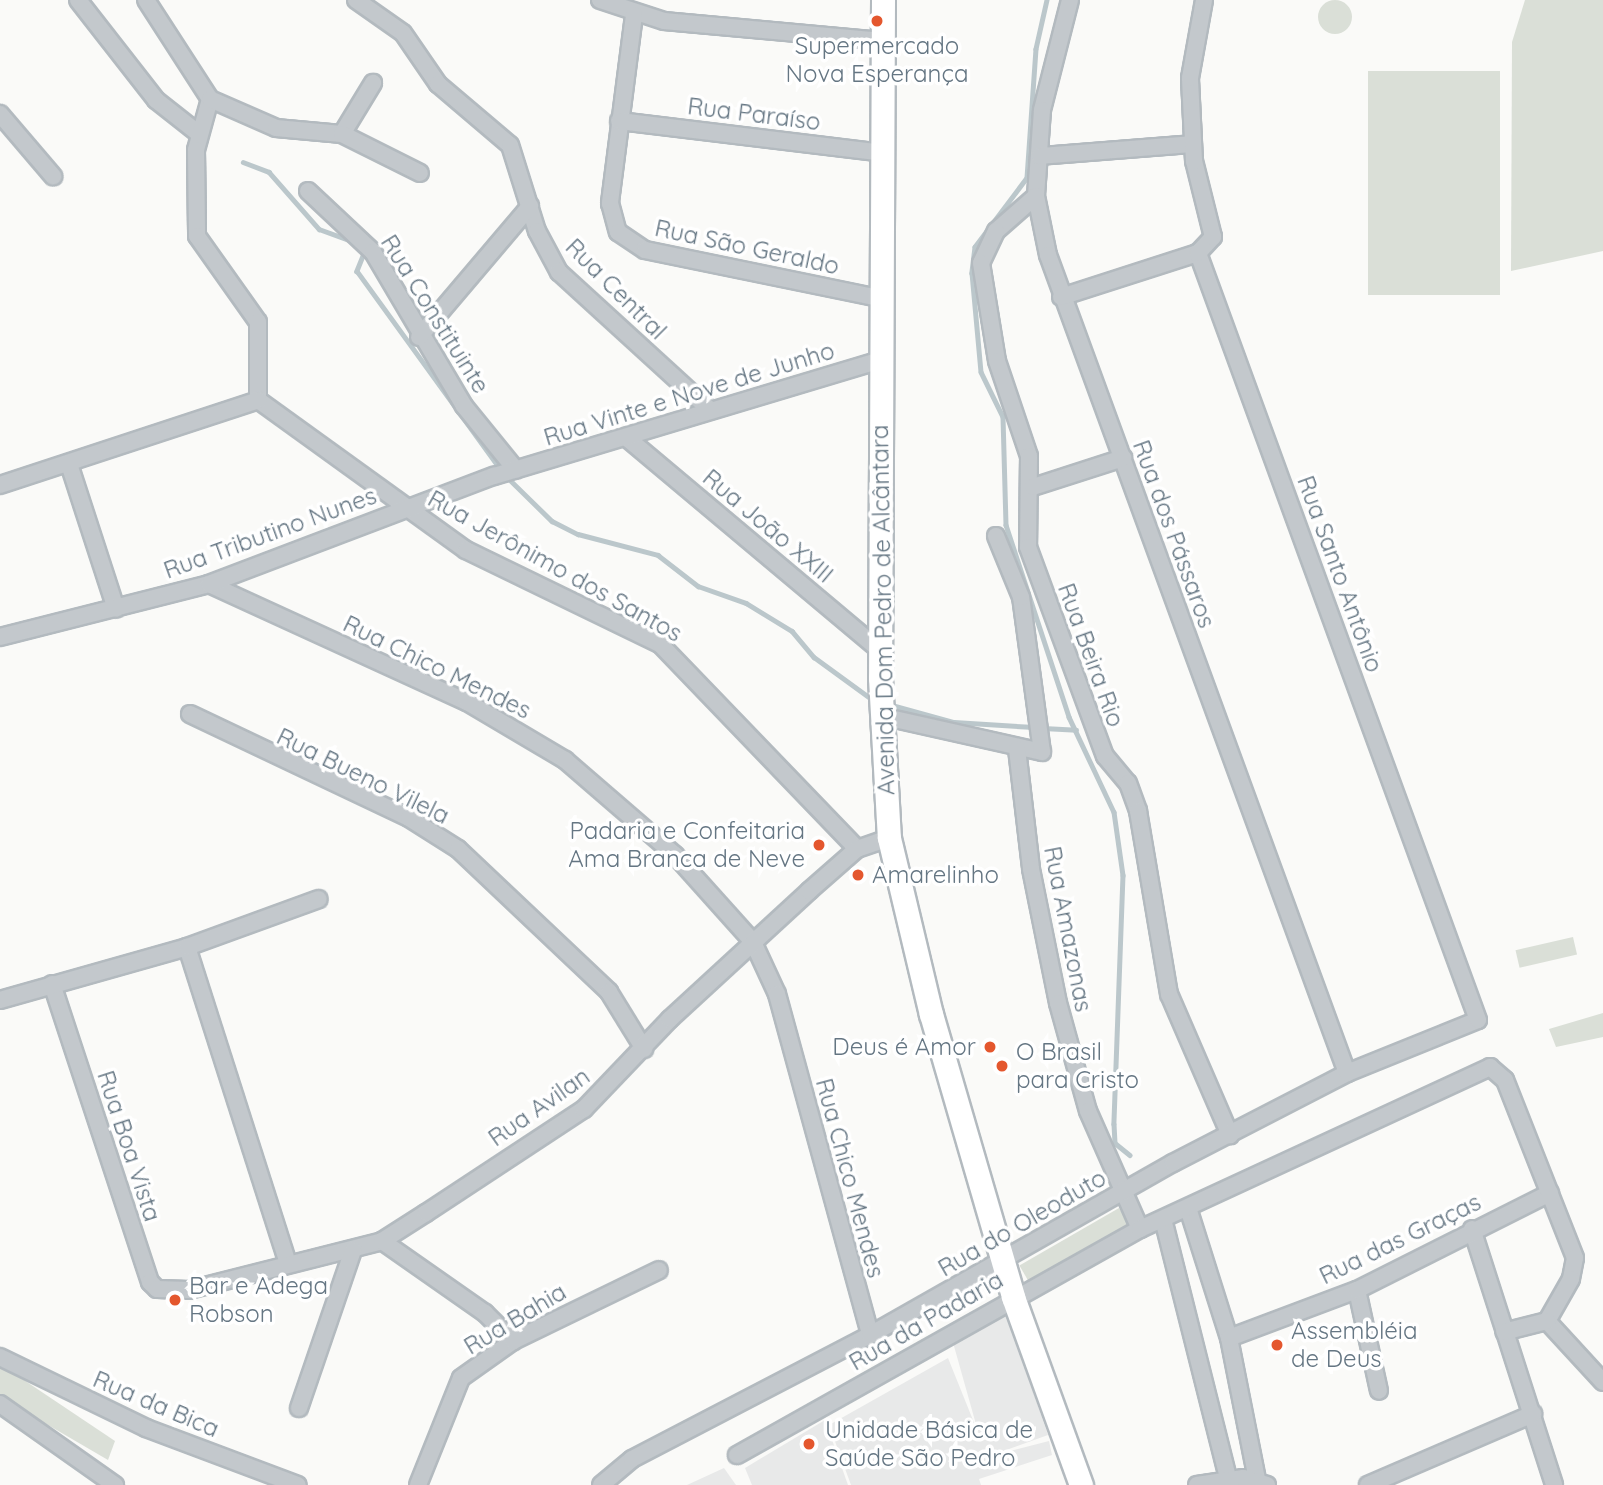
<!DOCTYPE html>
<html>
<head>
<meta charset="utf-8">
<style>
	body { margin:0 }
	#map { position:relative; width:1603px; height:1485px; overflow:hidden; background:#fafaf8; font-family:Quicksand,sans-serif }
	div>[style] { position:absolute }
	[style*='--x'] { left:calc(var(--x)*1px); top:calc(var(--y)*1px); width:calc(var(--w)*1px); rotate:calc(var(--a)*1deg) }
	.built>* { inset:0; background:#e8e9e9 }
	.green>* { inset:0; background:#dadfd7; transform-origin:0 0 }
	.round { border-radius:50% }
	.stream>* { height:4.5px; margin:-2.25px; padding:0 2.25px; transform-origin:2.25px; border-radius:2.25px; background:#bbc7cb }
	.roads { filter:drop-shadow(2px 0 #b3babf) drop-shadow(-2px 0 #b3babf) drop-shadow(0 2px #b3babf) drop-shadow(0 -2px #b3babf) }
	.street>* { height:16px; margin:-8px; padding:0 8px; transform-origin:8px; border-radius:8px; background:#c3c8cc }
	.secondary>* { height:23px; margin:-11.5px; padding:0 11.5px; transform-origin:11.5px; border-radius:11.5px; background:#fff }
	.dots>* { width:19px; height:19px; translate:-50% -50%; box-sizing:border-box; border:4px solid #fff; border-radius:50% }
	span { translate:-50% -50%; white-space:nowrap; text-align:center; line-height:1.15; -webkit-text-stroke:7px #fff; paint-order:stroke }
	.poi-label { font-size:24px; color:#657683 }
	.right { translate:-100% -50%; text-align:right }
	.left { translate:0 -50%; text-align:left }
	.street-label { font-size:24px; color:#657683 }
</style>
</head>
<body>
<div id="map">
	<div class="built">
		<div style="clip-path:polygon(1005px 1310px,1048px 1435px,987px 1457px,1049px 1441px,1052px 1455px,979px 1479px,981px 1485px,851px 1485px,829px 1425px,948px 1358px,979px 1435px,952px 1339px)"></div>
		<div style="clip-path:polygon(825px 1420px,848px 1485px,752px 1485px,745px 1468px)"></div>
		<div style="clip-path:polygon(724px 1468px,736px 1485px,687px 1485px)"></div>
	</div>
	<div class="green">
		<div style="clip-path:polygon(1525px 0,1603px 0,1603px 251px,1511px 271px,1512px 42px)"></div>
		<div class="round" style="left:1318px;top:0;width:34px;height:34px"></div>
		<div style="left:1368px;top:71px;width:132px;height:224px"></div>
		<div style="left:1573px;top:937px;width:18px;height:59px;rotate:77deg"></div>
		<div style="clip-path:polygon(1603px 1013px,1603px 1037px,1556px 1047px,1549px 1029px)"></div>
		<div style="left:1119px;top:1208px;width:24px;height:115px;rotate:60deg"></div>
		<div style="clip-path:polygon(0 1364px,115px 1441px,108px 1460px,0 1397px)"></div>
	</div>
	<div class="stream">
		<div style="--x:1047;--y:0;--w:50;--a:102.7"></div>
		<div style="--x:1036;--y:49;--w:129;--a:94"></div>
		<div style="--x:1027;--y:178;--w:86;--a:127"></div>
		<div style="--x:975;--y:247;--w:26;--a:97"></div>
		<div style="--x:972;--y:273;--w:99;--a:84.8"></div>
		<div style="--x:981;--y:372;--w:50;--a:63.9"></div>
		<div style="--x:1003;--y:417;--w:108;--a:88.4"></div>
		<div style="--x:1006;--y:525;--w:202;--a:71.8"></div>
		<div style="--x:1069;--y:717;--w:105;--a:64.7"></div>
		<div style="--x:1114;--y:812;--w:64;--a:81.9"></div>
		<div style="--x:1123;--y:875;--w:249;--a:92.1"></div>
		<div style="--x:1114;--y:1124;--w:19;--a:87"></div>
		<div style="--x:1115;--y:1143;--w:19;--a:39"></div>
		<div style="--x:243;--y:162;--w:28;--a:21"></div>
		<div style="--x:269;--y:172;--w:76;--a:48.7"></div>
		<div style="--x:319;--y:229;--w:35;--a:20"></div>
		<div style="--x:365;--y:251;--w:22;--a:112"></div>
		<div style="--x:357;--y:271;--w:246;--a:54.1"></div>
		<div style="--x:507;--y:477;--w:63;--a:44.4"></div>
		<div style="--x:552;--y:521;--w:29;--a:27"></div>
		<div style="--x:578;--y:534;--w:83;--a:14.7"></div>
		<div style="--x:658;--y:555;--w:51;--a:37.8"></div>
		<div style="--x:698;--y:586;--w:51;--a:19.5"></div>
		<div style="--x:746;--y:603;--w:54;--a:31.3"></div>
		<div style="--x:792;--y:631;--w:34;--a:50"></div>
		<div style="--x:814;--y:657;--w:73;--a:36.1"></div>
		<div style="--x:888;--y:704;--w:68;--a:15.3"></div>
		<div style="--x:954;--y:722;--w:80;--a:3.6"></div>
		<div style="--x:1043;--y:728;--w:33;--a:3"></div>
	</div>
	<div class="roads">
		<div class="street">
			<div style="--x:78;--y:0;--w:127;--a:52"></div>
			<div style="--x:156;--y:100;--w:55;--a:38.3"></div>
			<div style="--x:146;--y:0;--w:118;--a:57.1"></div>
			<div style="--x:356;--y:0;--w:57;--a:35.1"></div>
			<div style="--x:403;--y:33;--w:62;--a:55.5"></div>
			<div style="--x:438;--y:84;--w:94;--a:40.3"></div>
			<div style="--x:510;--y:145;--w:90;--a:72.6"></div>
			<div style="--x:537;--y:231;--w:47;--a:61.8"></div>
			<div style="--x:559;--y:272;--w:205;--a:42.4"></div>
			<div style="--x:600;--y:0;--w:67;--a:18.2"></div>
			<div style="--x:664;--y:21;--w:222;--a:5.2"></div>
			<div style="--x:1070;--y:0;--w:114;--a:104.3"></div>
			<div style="--x:1042;--y:110;--w:86;--a:94"></div>
			<div style="--x:1036;--y:196;--w:60;--a:78.5"></div>
			<div style="--x:1048;--y:255;--w:871;--a:69.92"></div>
			<div style="--x:634;--y:15;--w:190;--a:97.3"></div>
			<div style="--x:610;--y:203;--w:30;--a:75"></div>
			<div style="--x:618;--y:232;--w:32;--a:34"></div>
			<div style="--x:645;--y:250;--w:243;--a:11.6"></div>
			<div style="--x:210;--y:99;--w:53;--a:105.4"></div>
			<div style="--x:196;--y:150;--w:86;--a:89.3"></div>
			<div style="--x:197;--y:236;--w:105;--a:54.7"></div>
			<div style="--x:258;--y:322;--w:78;--a:90"></div>
			<div style="--x:258;--y:400;--w:256;--a:35.8"></div>
			<div style="--x:466;--y:550;--w:216;--a:25.9"></div>
			<div style="--x:660;--y:644;--w:284;--a:46.1"></div>
			<div style="--x:210;--y:99;--w:72;--a:23.7"></div>
			<div style="--x:276;--y:128;--w:66;--a:5.2"></div>
			<div style="--x:342;--y:134;--w:60;--a:-58.7"></div>
			<div style="--x:0;--y:114;--w:82;--a:49.5"></div>
			<div style="--x:619;--y:121;--w:266;--a:6.9"></div>
			<div style="--x:342;--y:134;--w:87;--a:26.6"></div>
			<div style="--x:1040;--y:156;--w:153;--a:-4.5"></div>
			<div style="--x:308;--y:191;--w:89;--a:43.2"></div>
			<div style="--x:373;--y:252;--w:179;--a:59.4"></div>
			<div style="--x:464;--y:406;--w:82;--a:50.9"></div>
			<div style="--x:1036;--y:196;--w:53;--a:138.8"></div>
			<div style="--x:996;--y:231;--w:35;--a:115"></div>
			<div style="--x:981;--y:263;--w:99;--a:80.7"></div>
			<div style="--x:997;--y:361;--w:100;--a:71.4"></div>
			<div style="--x:1029;--y:456;--w:91;--a:90.6"></div>
			<div style="--x:1028;--y:547;--w:223;--a:69.8"></div>
			<div style="--x:1105;--y:756;--w:35;--a:50"></div>
			<div style="--x:1128;--y:783;--w:30;--a:70"></div>
			<div style="--x:1138;--y:811;--w:186;--a:80.4"></div>
			<div style="--x:1169;--y:994;--w:154;--a:66.6"></div>
			<div style="--x:1061;--y:297;--w:144;--a:-17.8"></div>
			<div style="--x:419;--y:337;--w:172;--a:-49.7"></div>
			<div style="--x:627;--y:438;--w:330;--a:40"></div>
			<div style="--x:69;--y:464;--w:152;--a:72"></div>
			<div style="--x:0;--y:485;--w:272;--a:-18.2"></div>
			<div style="--x:1033;--y:487;--w:95;--a:-17.9"></div>
			<div style="--x:209;--y:584;--w:284;--a:24.6"></div>
			<div style="--x:467;--y:702;--w:114;--a:30.6"></div>
			<div style="--x:565;--y:760;--w:145;--a:40.8"></div>
			<div style="--x:675;--y:855;--w:117;--a:48.1"></div>
			<div style="--x:753;--y:942;--w:57;--a:65.2"></div>
			<div style="--x:777;--y:994;--w:353;--a:74.7"></div>
			<div style="--x:0;--y:637;--w:216;--a:-14.2"></div>
			<div style="--x:209;--y:584;--w:305;--a:-20.8"></div>
			<div style="--x:494;--y:476;--w:403;--a:-16.7"></div>
			<div style="--x:190;--y:714;--w:242;--a:25.4"></div>
			<div style="--x:409;--y:818;--w:58;--a:32.3"></div>
			<div style="--x:458;--y:849;--w:208;--a:43.4"></div>
			<div style="--x:609;--y:992;--w:67;--a:58.4"></div>
			<div style="--x:881;--y:716;--w:165;--a:12.6"></div>
			<div style="--x:1042;--y:752;--w:156;--a:-97.7"></div>
			<div style="--x:1021;--y:597;--w:66;--a:-112.3"></div>
			<div style="--x:1017;--y:749;--w:121;--a:83.3"></div>
			<div style="--x:1031;--y:869;--w:137;--a:78.6"></div>
			<div style="--x:1058;--y:1003;--w:112;--a:74.5"></div>
			<div style="--x:1088;--y:1111;--w:129;--a:66.2"></div>
			<div style="--x:187;--y:947;--w:333;--a:72.3"></div>
			<div style="--x:52;--y:984;--w:314;--a:71.8"></div>
			<div style="--x:150;--y:1282;--w:10;--a:45"></div>
			<div style="--x:157;--y:1289;--w:32;--a:2"></div>
			<div style="--x:189;--y:1290;--w:199;--a:-14.2"></div>
			<div style="--x:382;--y:1241;--w:52;--a:-32.5"></div>
			<div style="--x:426;--y:1213;--w:189;--a:-33.4"></div>
			<div style="--x:584;--y:1109;--w:124;--a:-46.3"></div>
			<div style="--x:670;--y:1019;--w:189;--a:-42.6"></div>
			<div style="--x:809;--y:891;--w:64;--a:-41.2"></div>
			<div style="--x:857;--y:849;--w:34;--a:-19"></div>
			<div style="--x:0;--y:1000;--w:194;--a:-15.8"></div>
			<div style="--x:187;--y:947;--w:140;--a:-20"></div>
			<div style="--x:1188;--y:1208;--w:136;--a:72.5"></div>
			<div style="--x:1229;--y:1338;--w:150;--a:78.8"></div>
			<div style="--x:1163;--y:1219;--w:274;--a:75.9"></div>
			<div style="--x:1472;--y:1229;--w:269;--a:72.2"></div>
			<div style="--x:382;--y:1241;--w:126;--a:35"></div>
			<div style="--x:485;--y:1313;--w:40;--a:45"></div>
			<div style="--x:1357;--y:1290;--w:103;--a:77.7"></div>
			<div style="--x:1547;--y:1321;--w:83;--a:47.4"></div>
			<div style="--x:1229;--y:1338;--w:137;--a:-20.6"></div>
			<div style="--x:1357;--y:1290;--w:216;--a:-26.7"></div>
			<div style="--x:0;--y:1357;--w:162;--a:25.9"></div>
			<div style="--x:146;--y:1428;--w:162;--a:20.6"></div>
			<div style="--x:0;--y:1404;--w:141;--a:35.2"></div>
			<div style="--x:299;--y:1408;--w:167;--a:-71.1"></div>
			<div style="--x:737;--y:1455;--w:462;--a:-29.3"></div>
			<div style="--x:1140;--y:1229;--w:386;--a:-24.8"></div>
			<div style="--x:1490;--y:1067;--w:20;--a:41"></div>
			<div style="--x:1505;--y:1080;--w:191;--a:68.5"></div>
			<div style="--x:1575;--y:1258;--w:21;--a:101"></div>
			<div style="--x:1571;--y:1279;--w:48;--a:119.7"></div>
			<div style="--x:1547;--y:1321;--w:44;--a:165.7"></div>
			<div style="--x:418;--y:1485;--w:115;--a:-68.1"></div>
			<div style="--x:461;--y:1378;--w:64;--a:-35.4"></div>
			<div style="--x:513;--y:1341;--w:162;--a:-25.9"></div>
			<div style="--x:601;--y:1485;--w:40;--a:-40"></div>
			<div style="--x:632;--y:1459;--w:268;--a:-27.5"></div>
			<div style="--x:870;--y:1335;--w:348;--a:-29.6"></div>
			<div style="--x:1173;--y:1163;--w:196;--a:-27.3"></div>
			<div style="--x:1347;--y:1073;--w:141;--a:-22"></div>
			<div style="--x:1478;--y:1020;--w:817;--a:-110.06"></div>
			<div style="--x:1198;--y:253;--w:22;--a:-47"></div>
			<div style="--x:1213;--y:237;--w:78;--a:-104"></div>
			<div style="--x:1194;--y:161;--w:83;--a:-92.8"></div>
			<div style="--x:1190;--y:78;--w:79;--a:-79.8"></div>
			<div style="--x:1197;--y:1485;--w:47;--a:-8.7"></div>
			<div style="--x:1243;--y:1478;--w:25;--a:16"></div>
			<div style="--x:1368;--y:1485;--w:180;--a:-23.3"></div>
		</div>
		<div class="secondary">
			<div style="--x:883;--y:0;--w:678;--a:90.25"></div>
			<div style="--x:880;--y:678;--w:160;--a:86.8"></div>
			<div style="--x:889;--y:838;--w:181;--a:76.6"></div>
			<div style="--x:931;--y:1014;--w:295;--a:73.8"></div>
			<div style="--x:1013;--y:1297;--w:200;--a:70.1"></div>
		</div>
	</div>
	<div class="dots">
		<div style="left:877px;top:21px;background:#e4572e"></div>
		<div style="left:819px;top:845px;background:#e4572e"></div>
		<div style="left:858px;top:875px;background:#e4572e"></div>
		<div style="left:990px;top:1047px;background:#e4572e"></div>
		<div style="left:1002px;top:1066px;background:#e4572e"></div>
		<div style="left:175px;top:1300px;background:#e4572e"></div>
		<div style="left:1277px;top:1345px;background:#e4572e"></div>
		<div style="left:809px;top:1444px;background:#e4572e"></div>
	</div>
	<div class="poi-label">
		<span style="left:877px;top:60px">Supermercado<br>Nova Esperança</span>
		<span class="right" style="left:805px;top:845px">Padaria e Confeitaria<br>Ama Branca de Neve</span>
		<span class="left" style="left:872px;top:875px">Amarelinho</span>
		<span class="right" style="left:976px;top:1047px">Deus é Amor</span>
		<span class="left" style="left:1016px;top:1066px">O Brasil<br>para Cristo</span>
		<span class="left" style="left:189px;top:1300px">Bar e Adega<br>Robson</span>
		<span class="left" style="left:1291px;top:1345px">Assembléia<br>de Deus</span>
		<span class="left" style="left:825px;top:1444px">Unidade Básica de<br>Saúde São Pedro</span>
	</div>
	<div class="street-label">
		<span style="left:754px;top:114px;rotate:7deg">Rua Paraíso</span>
		<span style="left:747px;top:247px;rotate:12deg">Rua São Geraldo</span>
		<span style="left:616px;top:289px;rotate:45deg">Rua Central</span>
		<span style="left:435px;top:314px;rotate:58deg">Rua Constituinte</span>
		<span style="left:689px;top:394px;rotate:-17deg">Rua Vinte e Nove de Junho</span>
		<span style="left:768px;top:526px;rotate:40deg">Rua João XXIII</span>
		<span style="left:270px;top:533px;rotate:-20deg">Rua Tributino Nunes</span>
		<span style="left:1174px;top:534px;rotate:70deg">Rua dos Pássaros</span>
		<span style="left:555px;top:566px;rotate:29deg">Rua Jerônimo dos Santos</span>
		<span style="left:1340px;top:574px;rotate:70deg">Rua Santo Antônio</span>
		<span style="left:883px;top:610px;rotate:-91deg">Avenida Dom Pedro de Alcântara</span>
		<span style="left:1091px;top:655px;rotate:70deg">Rua Beira Rio</span>
		<span style="left:437px;top:667px;rotate:26deg">Rua Chico Mendes</span>
		<span style="left:363px;top:776px;rotate:26deg">Rua Bueno Vilela</span>
		<span style="left:1068px;top:929px;rotate:79deg">Rua Amazonas</span>
		<span style="left:539px;top:1107px;rotate:-35deg">Rua Avilan</span>
		<span style="left:129px;top:1146px;rotate:72deg">Rua Boa Vista</span>
		<span style="left:850px;top:1178px;rotate:75deg">Rua Chico Mendes</span>
		<span style="left:1022px;top:1223px;rotate:-30deg">Rua do Oleoduto</span>
		<span style="left:1400px;top:1239px;rotate:-26deg">Rua das Graças</span>
		<span style="left:515px;top:1319px;rotate:-31deg">Rua Bahia</span>
		<span style="left:926px;top:1321px;rotate:-30deg">Rua da Padaria</span>
		<span style="left:156px;top:1404px;rotate:23deg">Rua da Bica</span>
	</div>
</div>
</body>
</html>
